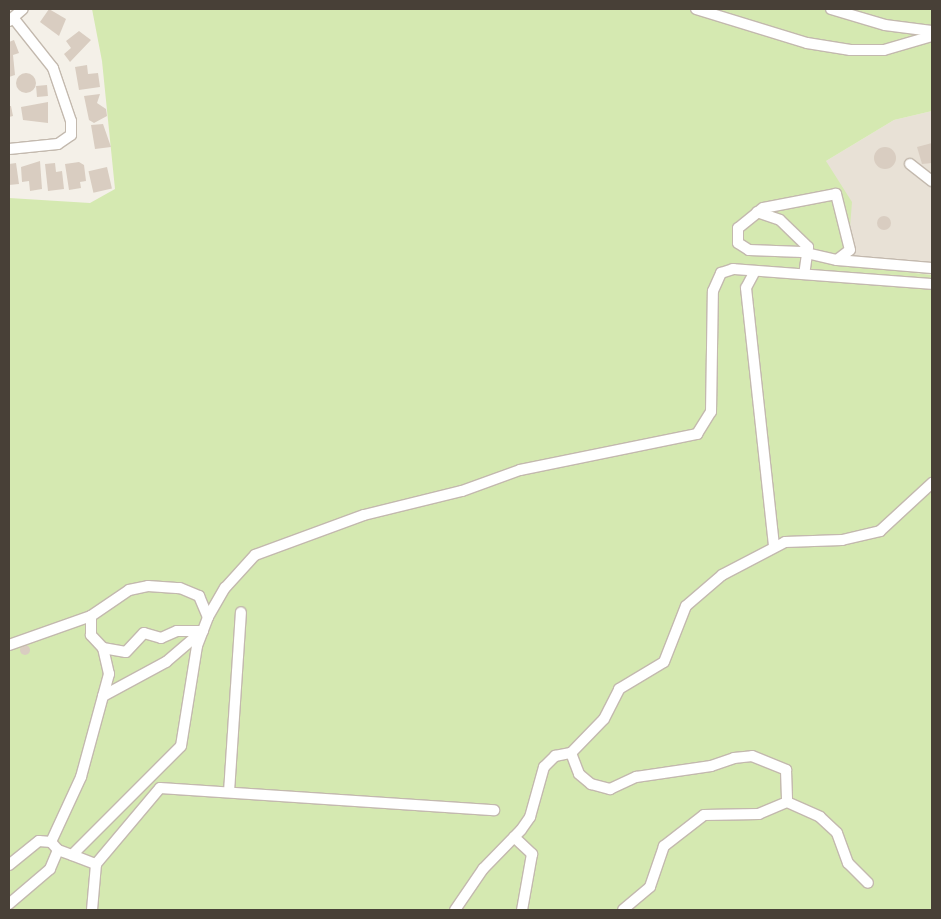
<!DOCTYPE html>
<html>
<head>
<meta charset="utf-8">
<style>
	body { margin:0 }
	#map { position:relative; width:941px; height:919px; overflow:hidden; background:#f4f0e8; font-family:Helvetica,sans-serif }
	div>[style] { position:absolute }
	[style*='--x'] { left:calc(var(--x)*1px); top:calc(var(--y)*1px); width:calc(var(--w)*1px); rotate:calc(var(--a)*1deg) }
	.residential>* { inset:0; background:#e8e1d6 }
	.green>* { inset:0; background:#d5e9b1 }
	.building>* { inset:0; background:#d9cdc1; transform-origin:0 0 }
	.round { border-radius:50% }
	.roads { filter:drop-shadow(1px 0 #c3b9ae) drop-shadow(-1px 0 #c3b9ae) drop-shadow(0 1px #c3b9ae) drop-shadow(0 -1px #c3b9ae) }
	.minor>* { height:10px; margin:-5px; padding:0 5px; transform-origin:5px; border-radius:5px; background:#fff }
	span { translate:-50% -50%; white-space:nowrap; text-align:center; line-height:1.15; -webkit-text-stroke:4px #fff; paint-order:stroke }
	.frame { position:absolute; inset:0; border:10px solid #484037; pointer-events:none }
</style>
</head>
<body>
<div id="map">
	<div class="residential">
		<div style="clip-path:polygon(932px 111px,932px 275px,847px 266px,826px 161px,894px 120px)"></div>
	</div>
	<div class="green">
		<div style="clip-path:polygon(92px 9px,932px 9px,932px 111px,894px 120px,826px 161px,852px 202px,847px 265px,932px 275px,932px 910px,9px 910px,9px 198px,90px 203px,115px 189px,102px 61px)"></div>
	</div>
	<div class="building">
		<div style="clip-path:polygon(49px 9px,66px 19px,59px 36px,40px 22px)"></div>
		<div style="clip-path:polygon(79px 31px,91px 40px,70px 62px,64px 54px,71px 48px,66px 41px)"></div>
		<div style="clip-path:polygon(14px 40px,19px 53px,13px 55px,15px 75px,9px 77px,9px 42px)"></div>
		<div style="clip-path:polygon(87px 65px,88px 74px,98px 73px,100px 87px,79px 90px,75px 67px)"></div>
		<div class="round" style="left:16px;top:73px;width:20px;height:20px"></div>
		<div style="left:47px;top:85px;width:11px;height:11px;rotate:85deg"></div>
		<div style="clip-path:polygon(100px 94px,97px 103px,106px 109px,107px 116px,94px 123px,89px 120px,84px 96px)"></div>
		<div style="clip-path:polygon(48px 102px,48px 123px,23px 120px,21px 107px)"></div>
		<div style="clip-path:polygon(9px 106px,11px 106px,13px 116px,9px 117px)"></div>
		<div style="clip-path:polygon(103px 124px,111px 147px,95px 149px,91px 125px)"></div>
		<div style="clip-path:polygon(932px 143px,932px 163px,922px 164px,917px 147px)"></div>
		<div class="round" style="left:874px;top:147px;width:22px;height:22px"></div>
		<div style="clip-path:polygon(40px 161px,42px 189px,30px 191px,29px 181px,22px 182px,21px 167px)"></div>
		<div style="clip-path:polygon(79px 162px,84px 165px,86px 181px,80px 182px,81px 188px,69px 190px,65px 164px)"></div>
		<div style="clip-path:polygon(16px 163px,19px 184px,9px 185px,9px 164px)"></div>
		<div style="clip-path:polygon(55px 163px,56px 172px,62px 171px,64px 189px,48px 191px,45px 164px)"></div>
		<div style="left:107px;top:167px;width:22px;height:19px;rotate:77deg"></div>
		<div class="round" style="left:877px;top:216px;width:14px;height:14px"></div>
		<div class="round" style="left:20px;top:645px;width:10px;height:10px"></div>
	</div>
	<div class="roads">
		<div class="minor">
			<div style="--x:696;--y:9;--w:116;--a:17"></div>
			<div style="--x:807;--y:43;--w:44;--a:9.2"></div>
			<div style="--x:850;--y:50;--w:34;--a:0"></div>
			<div style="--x:884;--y:50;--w:50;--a:-16.3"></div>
			<div style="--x:831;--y:9;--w:56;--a:16.5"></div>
			<div style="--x:885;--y:25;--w:47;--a:7.3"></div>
			<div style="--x:9;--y:21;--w:18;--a:-41"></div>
			<div style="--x:9;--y:149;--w:49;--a:-5.8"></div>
			<div style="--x:58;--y:144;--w:16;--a:-35"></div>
			<div style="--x:71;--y:135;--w:14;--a:-90"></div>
			<div style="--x:71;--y:121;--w:56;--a:-108.8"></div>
			<div style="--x:53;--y:68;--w:63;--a:-128.5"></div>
			<div style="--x:910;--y:164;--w:28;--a:38"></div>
			<div style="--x:757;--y:212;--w:24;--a:19"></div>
			<div style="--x:780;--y:220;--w:39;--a:44"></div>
			<div style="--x:808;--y:247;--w:27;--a:98"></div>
			<div style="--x:837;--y:260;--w:16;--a:-38"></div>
			<div style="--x:850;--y:250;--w:58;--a:-104"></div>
			<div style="--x:836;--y:194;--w:74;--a:169.1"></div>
			<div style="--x:763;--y:208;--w:32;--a:141"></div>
			<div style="--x:738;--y:228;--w:15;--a:90"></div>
			<div style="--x:738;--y:243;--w:13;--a:32"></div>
			<div style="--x:749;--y:250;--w:53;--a:2.2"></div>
			<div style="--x:802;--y:252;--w:36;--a:13"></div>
			<div style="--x:837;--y:260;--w:95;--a:4.8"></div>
			<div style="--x:755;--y:271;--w:19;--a:118"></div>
			<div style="--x:746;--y:288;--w:260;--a:83.8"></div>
			<div style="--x:9;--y:645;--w:87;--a:-19.5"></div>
			<div style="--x:103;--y:648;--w:23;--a:10"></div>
			<div style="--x:126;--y:652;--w:26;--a:-47"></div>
			<div style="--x:144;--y:633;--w:18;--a:16"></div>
			<div style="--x:161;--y:638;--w:17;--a:-24"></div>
			<div style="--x:177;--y:631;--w:26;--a:0"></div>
			<div style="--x:103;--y:696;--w:72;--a:-28.4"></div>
			<div style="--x:166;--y:662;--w:45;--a:-40.5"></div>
			<div style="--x:571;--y:753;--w:47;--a:-45.9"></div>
			<div style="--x:604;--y:719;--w:34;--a:-63"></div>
			<div style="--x:619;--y:689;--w:52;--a:-31"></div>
			<div style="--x:664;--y:662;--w:60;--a:-68.6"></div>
			<div style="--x:686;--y:606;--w:48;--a:-40.7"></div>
			<div style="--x:722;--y:575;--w:71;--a:-27.6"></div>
			<div style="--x:785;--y:542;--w:57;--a:-2"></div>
			<div style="--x:842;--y:540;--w:39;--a:-13"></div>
			<div style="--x:880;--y:531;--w:71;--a:-42.7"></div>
			<div style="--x:229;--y:792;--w:180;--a:-86.2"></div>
			<div style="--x:787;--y:802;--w:36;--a:24"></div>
			<div style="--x:820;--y:817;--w:23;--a:43"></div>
			<div style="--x:837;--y:833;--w:32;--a:70"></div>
			<div style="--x:848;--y:863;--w:28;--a:45"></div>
			<div style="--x:514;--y:837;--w:25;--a:43"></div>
			<div style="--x:532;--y:854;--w:57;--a:100.1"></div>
			<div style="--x:51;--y:842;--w:72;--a:-65.2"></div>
			<div style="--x:81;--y:777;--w:107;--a:-74.8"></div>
			<div style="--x:109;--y:674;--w:27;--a:-103"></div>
			<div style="--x:103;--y:648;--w:18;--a:-133"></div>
			<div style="--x:91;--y:635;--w:19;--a:-90"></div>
			<div style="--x:91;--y:616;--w:46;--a:-34.4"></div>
			<div style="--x:129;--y:590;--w:19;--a:-12"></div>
			<div style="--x:148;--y:586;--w:32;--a:4"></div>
			<div style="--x:180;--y:588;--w:21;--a:23"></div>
			<div style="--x:199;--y:596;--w:23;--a:67"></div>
			<div style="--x:58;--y:850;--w:15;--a:20"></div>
			<div style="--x:72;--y:855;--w:154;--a:-45"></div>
			<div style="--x:181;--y:746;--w:101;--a:-80.9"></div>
			<div style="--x:197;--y:646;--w:31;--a:-69"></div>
			<div style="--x:208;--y:617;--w:34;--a:-60"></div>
			<div style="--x:225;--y:588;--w:45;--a:-47.7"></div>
			<div style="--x:255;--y:555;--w:116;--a:-20.2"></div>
			<div style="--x:364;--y:515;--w:101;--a:-13.8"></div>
			<div style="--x:462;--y:491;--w:62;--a:-19.9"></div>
			<div style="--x:520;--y:470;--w:181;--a:-11.5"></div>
			<div style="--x:697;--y:434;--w:26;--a:-58"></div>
			<div style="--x:711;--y:412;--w:121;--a:-89.1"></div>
			<div style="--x:713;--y:291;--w:20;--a:-66"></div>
			<div style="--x:721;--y:273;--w:13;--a:-18"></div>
			<div style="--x:733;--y:269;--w:200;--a:4.3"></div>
			<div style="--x:72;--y:855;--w:26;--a:21"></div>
			<div style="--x:96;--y:864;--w:99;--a:-49.9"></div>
			<div style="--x:160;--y:788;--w:335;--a:3.8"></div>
			<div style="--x:9;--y:865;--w:38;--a:-39"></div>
			<div style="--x:39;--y:841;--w:12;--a:5"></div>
			<div style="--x:51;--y:842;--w:11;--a:49"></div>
			<div style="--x:58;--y:850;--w:21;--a:113"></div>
			<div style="--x:50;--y:869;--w:54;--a:139.5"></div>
			<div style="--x:92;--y:910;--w:46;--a:-85"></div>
			<div style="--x:455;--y:910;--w:50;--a:-55.7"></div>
			<div style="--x:483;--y:869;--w:54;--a:-45.7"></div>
			<div style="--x:521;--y:830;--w:16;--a:-55"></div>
			<div style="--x:530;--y:817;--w:52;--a:-74.4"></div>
			<div style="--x:544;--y:767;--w:16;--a:-45"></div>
			<div style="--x:555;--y:756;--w:16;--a:-11"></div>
			<div style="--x:571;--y:753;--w:22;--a:69"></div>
			<div style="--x:579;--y:774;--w:16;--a:40"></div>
			<div style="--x:591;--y:784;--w:20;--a:15"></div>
			<div style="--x:610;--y:789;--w:29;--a:-25"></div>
			<div style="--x:636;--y:777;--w:76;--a:-8.3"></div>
			<div style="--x:711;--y:766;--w:24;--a:-19"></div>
			<div style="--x:734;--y:758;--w:18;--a:-6"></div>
			<div style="--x:752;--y:756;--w:37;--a:22"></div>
			<div style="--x:786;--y:770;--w:32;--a:88"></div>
			<div style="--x:787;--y:802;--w:30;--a:157"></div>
			<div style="--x:759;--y:814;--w:55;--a:179"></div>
			<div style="--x:704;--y:815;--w:51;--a:142.2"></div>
			<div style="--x:664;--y:846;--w:43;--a:108.9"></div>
			<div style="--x:650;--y:887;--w:35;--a:140"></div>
		</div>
	</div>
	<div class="frame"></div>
</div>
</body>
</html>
